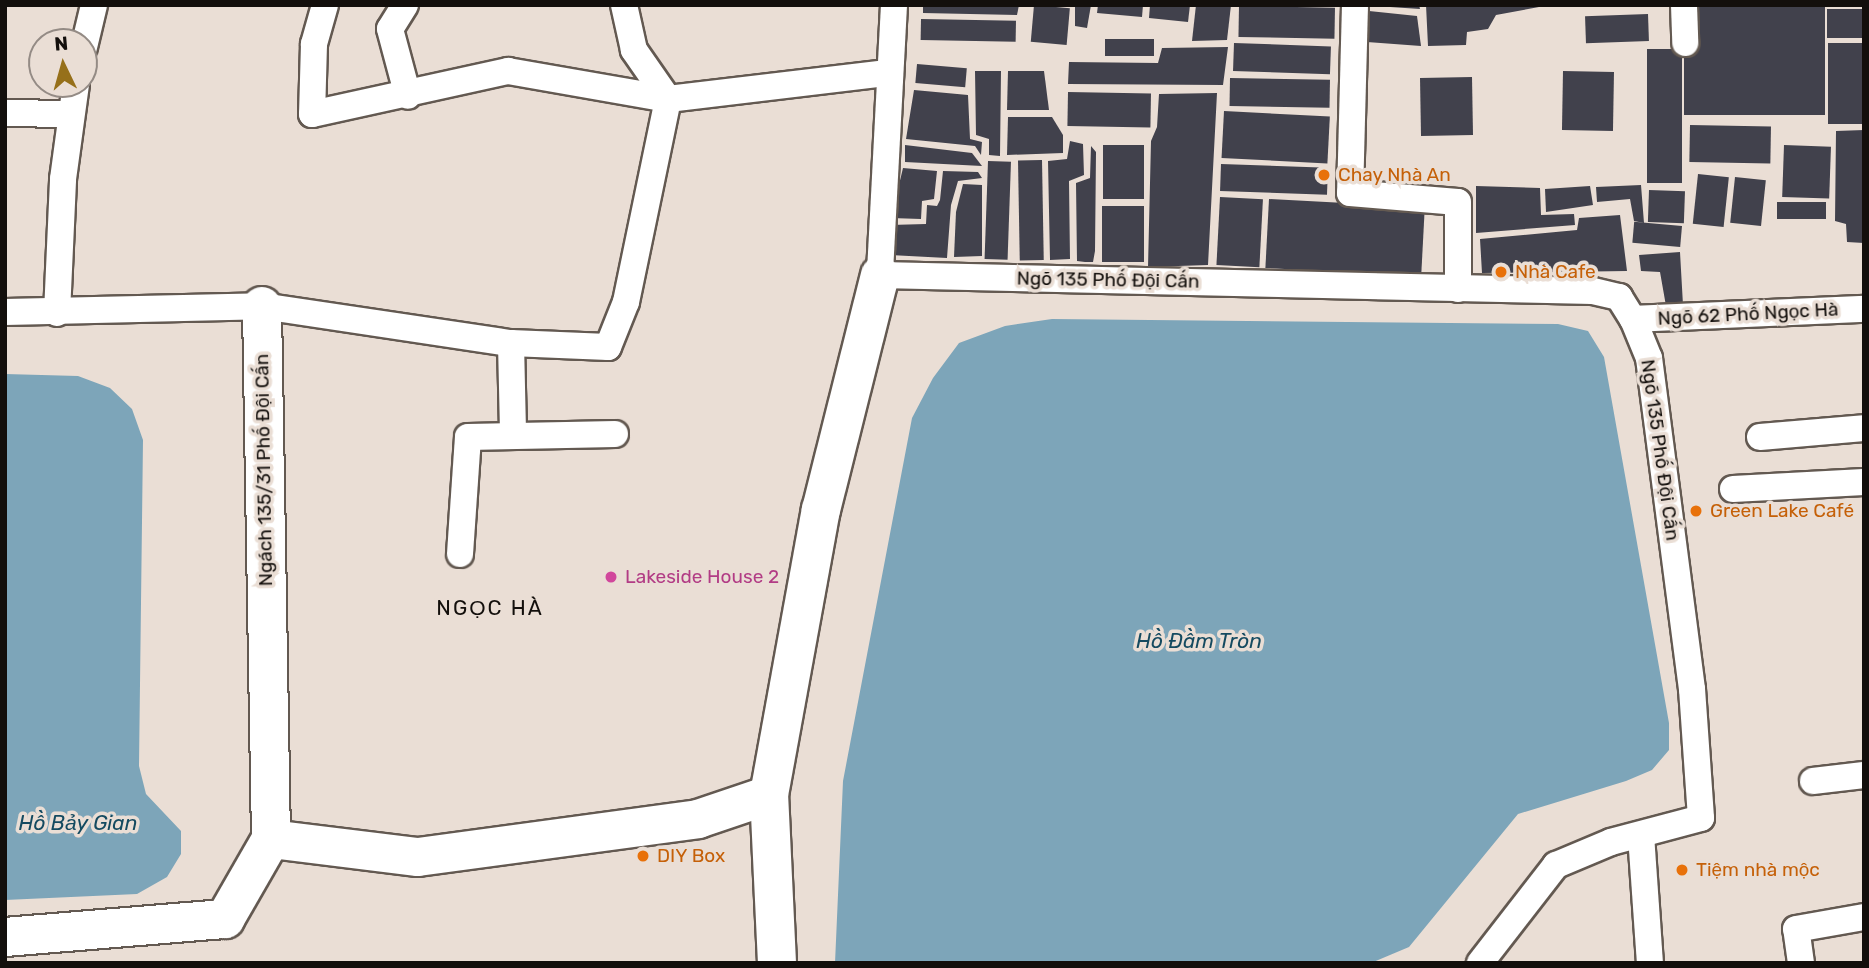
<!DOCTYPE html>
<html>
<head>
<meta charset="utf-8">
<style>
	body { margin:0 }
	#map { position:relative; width:1869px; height:968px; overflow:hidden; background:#eaded5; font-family:Rubik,sans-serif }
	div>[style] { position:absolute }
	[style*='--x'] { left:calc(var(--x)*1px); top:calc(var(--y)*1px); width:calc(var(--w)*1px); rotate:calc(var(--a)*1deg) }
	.water>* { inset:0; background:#7da5b9 }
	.building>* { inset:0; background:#41414c; transform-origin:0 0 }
	.roads { filter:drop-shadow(2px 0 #635951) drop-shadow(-2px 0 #635951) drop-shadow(0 2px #635951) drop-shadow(0 -2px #635951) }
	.lane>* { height:26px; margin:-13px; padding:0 13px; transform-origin:13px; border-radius:13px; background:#fff }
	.street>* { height:38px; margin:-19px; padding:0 19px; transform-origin:19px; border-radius:19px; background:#fff }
	.dots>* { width:19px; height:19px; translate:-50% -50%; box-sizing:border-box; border:4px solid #eaded5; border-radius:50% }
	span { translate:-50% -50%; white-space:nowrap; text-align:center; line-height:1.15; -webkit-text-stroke:7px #eaded5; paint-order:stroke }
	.food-label { font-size:19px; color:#c56008 }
	.left { translate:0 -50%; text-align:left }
	.street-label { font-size:19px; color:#130f0c }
	.hotel-label { font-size:19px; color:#b23c85 }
	.neighbourhood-label { font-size:21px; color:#130f0c; letter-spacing:2px }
	.water-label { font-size:21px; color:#144a60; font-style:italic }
	.frame { position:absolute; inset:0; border:7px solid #130f0c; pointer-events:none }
	.north { position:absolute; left:28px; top:28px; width:70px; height:70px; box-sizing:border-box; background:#eaded5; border:2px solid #948b85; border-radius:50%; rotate:355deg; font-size:19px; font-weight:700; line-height:28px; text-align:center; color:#130f0c }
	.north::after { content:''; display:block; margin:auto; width:24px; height:32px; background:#96701a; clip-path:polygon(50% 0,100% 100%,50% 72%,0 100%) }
</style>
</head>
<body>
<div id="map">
	<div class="water">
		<div style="clip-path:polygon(1052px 319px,1558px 324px,1588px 331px,1604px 357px,1669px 723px,1669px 750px,1652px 770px,1626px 781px,1518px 814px,1409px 947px,1371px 963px,835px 963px,843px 781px,912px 418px,933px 378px,959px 343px,1005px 326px)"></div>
		<div style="clip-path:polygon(5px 374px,78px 376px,110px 388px,132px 409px,143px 440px,139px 766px,146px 794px,181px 831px,181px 854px,167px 877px,137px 894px,5px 900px)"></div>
	</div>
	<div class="building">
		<div style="clip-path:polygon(923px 5px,1019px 5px,1017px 15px,923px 13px)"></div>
		<div style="left:1034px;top:5px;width:36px;height:37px;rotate:5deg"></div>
		<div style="clip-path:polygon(1075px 5px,1091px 5px,1087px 28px,1075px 26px)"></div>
		<div style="clip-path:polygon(1098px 5px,1143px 5px,1142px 17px,1097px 13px)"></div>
		<div style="clip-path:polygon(1150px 5px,1190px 5px,1188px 22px,1149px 18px)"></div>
		<div style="clip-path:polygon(1196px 5px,1231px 5px,1227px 40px,1192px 41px)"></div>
		<div style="clip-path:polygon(1390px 5px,1419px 5px,1420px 9px,1390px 7px)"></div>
		<div style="clip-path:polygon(1426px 5px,1539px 5px,1539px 7px,1496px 15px,1488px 29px,1467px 32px,1466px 45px,1428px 46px)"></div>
		<div style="left:1684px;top:5px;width:141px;height:110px"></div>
		<div style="left:1239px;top:6px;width:96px;height:31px;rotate:1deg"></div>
		<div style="left:1864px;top:9px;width:29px;height:37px;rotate:90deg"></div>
		<div style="clip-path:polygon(1369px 11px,1417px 16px,1421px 46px,1367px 42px)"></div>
		<div style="left:1648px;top:14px;width:27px;height:63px;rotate:88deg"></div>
		<div style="left:921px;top:19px;width:95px;height:21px;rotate:1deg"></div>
		<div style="left:1105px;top:39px;width:49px;height:17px"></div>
		<div style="left:1234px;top:43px;width:97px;height:28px;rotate:2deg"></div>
		<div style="left:1864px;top:43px;width:81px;height:36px;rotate:90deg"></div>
		<div style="clip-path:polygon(1228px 47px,1223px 85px,1068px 84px,1069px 62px,1158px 63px,1162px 48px)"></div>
		<div style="left:1647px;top:49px;width:35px;height:134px"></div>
		<div style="left:917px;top:64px;width:50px;height:19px;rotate:5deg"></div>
		<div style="clip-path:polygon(975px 71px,1001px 71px,1000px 156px,989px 155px,989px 139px,976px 135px)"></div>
		<div style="clip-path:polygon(1008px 71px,1044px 71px,1049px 110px,1007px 110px)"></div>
		<div style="left:1563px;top:71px;width:51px;height:59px;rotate:1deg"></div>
		<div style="left:1472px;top:77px;width:58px;height:52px;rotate:89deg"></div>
		<div style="left:1230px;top:78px;width:100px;height:28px;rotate:1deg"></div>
		<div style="clip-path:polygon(914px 90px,968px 95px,970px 139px,982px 142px,981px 155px,975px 146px,906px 139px)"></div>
		<div style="left:1068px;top:92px;width:83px;height:34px;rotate:1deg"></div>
		<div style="clip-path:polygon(1217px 93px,1208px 265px,1148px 267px,1151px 141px,1157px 127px,1159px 94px)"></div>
		<div style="left:1224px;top:111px;width:106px;height:47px;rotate:3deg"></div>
		<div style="clip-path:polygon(1008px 117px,1052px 117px,1063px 135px,1063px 153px,1007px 155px)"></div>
		<div style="left:1690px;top:125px;width:81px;height:37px;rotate:1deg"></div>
		<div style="clip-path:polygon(1864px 130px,1864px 243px,1847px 242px,1846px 224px,1835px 221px,1836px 131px)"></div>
		<div style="clip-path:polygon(1070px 141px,1083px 144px,1084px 175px,1069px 181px,1070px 259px,1050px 260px,1048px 161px,1067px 159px)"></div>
		<div style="clip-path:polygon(905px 145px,972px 153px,982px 166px,905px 162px)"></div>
		<div style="left:1103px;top:145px;width:41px;height:54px"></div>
		<div style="left:1784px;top:145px;width:47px;height:52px;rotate:2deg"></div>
		<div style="clip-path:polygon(1091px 146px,1096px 152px,1095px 251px,1093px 262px,1085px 262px,1077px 261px,1076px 183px,1090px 178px)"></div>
		<div style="left:1042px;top:160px;width:100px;height:24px;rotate:89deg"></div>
		<div style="left:988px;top:161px;width:23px;height:98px;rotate:2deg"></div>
		<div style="left:1221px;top:164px;width:107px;height:27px;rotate:2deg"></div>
		<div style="clip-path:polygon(903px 168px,937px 171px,934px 199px,922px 201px,921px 219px,891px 218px)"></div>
		<div style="clip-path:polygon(943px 171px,978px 172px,982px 178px,958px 181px,951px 205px,947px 258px,890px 255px,890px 225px,926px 224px,927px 205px,937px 206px,940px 200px)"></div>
		<div style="left:1698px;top:174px;width:31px;height:50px;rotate:6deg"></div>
		<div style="left:1735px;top:177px;width:31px;height:46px;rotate:6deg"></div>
		<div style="clip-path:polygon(963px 184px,982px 185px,982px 256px,954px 257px,956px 212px)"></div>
		<div style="clip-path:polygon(1641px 185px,1644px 223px,1634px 221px,1630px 199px,1597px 202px,1596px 187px)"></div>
		<div style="clip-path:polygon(1476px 186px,1540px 188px,1541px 215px,1574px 214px,1575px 225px,1476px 233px)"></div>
		<div style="clip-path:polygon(1590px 186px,1593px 205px,1546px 212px,1545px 189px)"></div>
		<div style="left:1649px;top:190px;width:36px;height:32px;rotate:2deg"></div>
		<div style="left:1220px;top:197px;width:43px;height:68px;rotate:3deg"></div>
		<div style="left:1269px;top:199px;width:156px;height:69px;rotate:3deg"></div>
		<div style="left:1777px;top:202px;width:49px;height:17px"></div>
		<div style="left:1102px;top:206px;width:42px;height:56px"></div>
		<div style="clip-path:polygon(1620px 215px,1627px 271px,1482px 273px,1480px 239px,1577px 230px,1579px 218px)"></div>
		<div style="left:1682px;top:226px;width:21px;height:48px;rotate:95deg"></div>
		<div style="clip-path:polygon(1680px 252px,1683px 305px,1666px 306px,1660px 272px,1641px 271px,1639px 255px)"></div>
	</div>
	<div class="roads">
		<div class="lane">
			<div style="--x:325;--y:5;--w:41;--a:105.8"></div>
			<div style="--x:314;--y:44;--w:70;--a:91.6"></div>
			<div style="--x:312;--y:114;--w:201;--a:-12.4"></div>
			<div style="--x:508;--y:71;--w:162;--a:9.9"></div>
			<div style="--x:668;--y:99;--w:221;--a:-6.8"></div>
			<div style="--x:405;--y:5;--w:28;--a:122"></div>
			<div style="--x:390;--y:29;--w:69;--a:75"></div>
			<div style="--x:894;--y:5;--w:270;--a:93"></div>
			<div style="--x:880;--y:275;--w:713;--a:1.29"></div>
			<div style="--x:1593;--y:291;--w:27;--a:13"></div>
			<div style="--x:1619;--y:297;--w:26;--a:58"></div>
			<div style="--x:1633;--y:319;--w:42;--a:67.7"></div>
			<div style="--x:1649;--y:358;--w:334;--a:82.6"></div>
			<div style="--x:1692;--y:689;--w:129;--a:86"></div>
			<div style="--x:1701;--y:818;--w:93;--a:165.1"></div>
			<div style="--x:1611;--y:842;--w:60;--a:157.3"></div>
			<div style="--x:1556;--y:865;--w:124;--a:127.8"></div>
			<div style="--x:1355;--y:5;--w:188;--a:91.5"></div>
			<div style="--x:1350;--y:193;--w:108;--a:4.8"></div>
			<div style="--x:1458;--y:202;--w:87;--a:90"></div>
			<div style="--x:1684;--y:5;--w:38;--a:88"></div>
			<div style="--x:84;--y:47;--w:43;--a:-76.6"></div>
			<div style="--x:5;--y:113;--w:64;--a:0.9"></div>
			<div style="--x:5;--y:312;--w:257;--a:-1.3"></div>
			<div style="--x:262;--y:306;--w:252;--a:8.5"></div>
			<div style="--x:511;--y:343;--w:90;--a:88.7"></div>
			<div style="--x:57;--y:313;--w:134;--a:-87.4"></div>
			<div style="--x:63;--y:179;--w:96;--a:-82.2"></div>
			<div style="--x:1633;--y:319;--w:231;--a:-2.5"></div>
			<div style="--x:511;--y:343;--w:97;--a:2.4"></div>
			<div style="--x:608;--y:347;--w:48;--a:-68.2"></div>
			<div style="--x:626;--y:302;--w:207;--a:-78.3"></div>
			<div style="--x:668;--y:99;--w:60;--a:-124.8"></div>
			<div style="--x:634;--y:50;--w:46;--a:-102.5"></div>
			<div style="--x:1760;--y:437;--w:104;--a:-4.9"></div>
			<div style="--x:1733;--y:489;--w:131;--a:-3.1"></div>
			<div style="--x:460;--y:554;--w:117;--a:-86.1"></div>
			<div style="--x:468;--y:437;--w:147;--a:-1.2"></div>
			<div style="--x:1813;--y:781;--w:51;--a:-6.7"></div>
			<div style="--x:1641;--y:835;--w:128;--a:86"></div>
			<div style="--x:1801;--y:963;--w:34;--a:-98"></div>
			<div style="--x:1796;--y:929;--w:69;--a:-10"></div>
		</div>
		<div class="street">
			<div style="--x:271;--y:839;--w:148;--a:7"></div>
			<div style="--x:418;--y:857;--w:283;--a:-7.7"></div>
			<div style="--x:698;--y:819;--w:75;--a:-18.7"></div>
			<div style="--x:5;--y:937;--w:221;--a:-4.7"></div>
			<div style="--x:225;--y:919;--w:92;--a:-60.1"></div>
			<div style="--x:271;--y:839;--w:533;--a:-90.97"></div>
			<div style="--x:777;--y:963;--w:168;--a:-92.7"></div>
			<div style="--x:769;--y:795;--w:290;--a:-79.7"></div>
			<div style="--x:821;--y:510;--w:242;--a:-75.9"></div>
		</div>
	</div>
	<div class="dots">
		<div style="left:1324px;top:175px;background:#e8710a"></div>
		<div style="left:1501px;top:272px;background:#e8710a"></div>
		<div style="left:1696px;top:511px;background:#e8710a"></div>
		<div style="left:611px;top:577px;background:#d1479c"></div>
		<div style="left:643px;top:856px;background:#e8710a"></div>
		<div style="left:1682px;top:870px;background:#e8710a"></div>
	</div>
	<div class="food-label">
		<span class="left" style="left:1338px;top:175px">Chay Nhà An</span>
		<span class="left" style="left:1515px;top:272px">Nhà Cafe</span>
		<span class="left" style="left:1710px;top:511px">Green Lake Café</span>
		<span class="left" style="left:657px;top:856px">DIY Box</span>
		<span class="left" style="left:1696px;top:870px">Tiệm nhà mộc</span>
	</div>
	<div class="street-label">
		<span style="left:1108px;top:280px;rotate:1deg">Ngõ 135 Phố Đội Cấn</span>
		<span style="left:1748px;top:314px;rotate:-3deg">Ngõ 62 Phố Ngọc Hà</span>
		<span style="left:1660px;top:450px;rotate:82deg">Ngõ 135 Phố Đội Cấn</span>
		<span style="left:264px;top:470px;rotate:-91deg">Ngách 135/31 Phố Đội Cấn</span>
	</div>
	<div class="hotel-label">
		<span class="left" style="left:625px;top:577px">Lakeside House 2</span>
	</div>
	<div class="neighbourhood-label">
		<span style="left:490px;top:608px">NGỌC HÀ</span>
	</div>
	<div class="water-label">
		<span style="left:1199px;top:641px">Hồ Đầm Tròn</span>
		<span style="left:78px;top:823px">Hồ Bảy Gian</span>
	</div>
	<div class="frame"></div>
	<div class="north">N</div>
</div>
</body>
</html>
